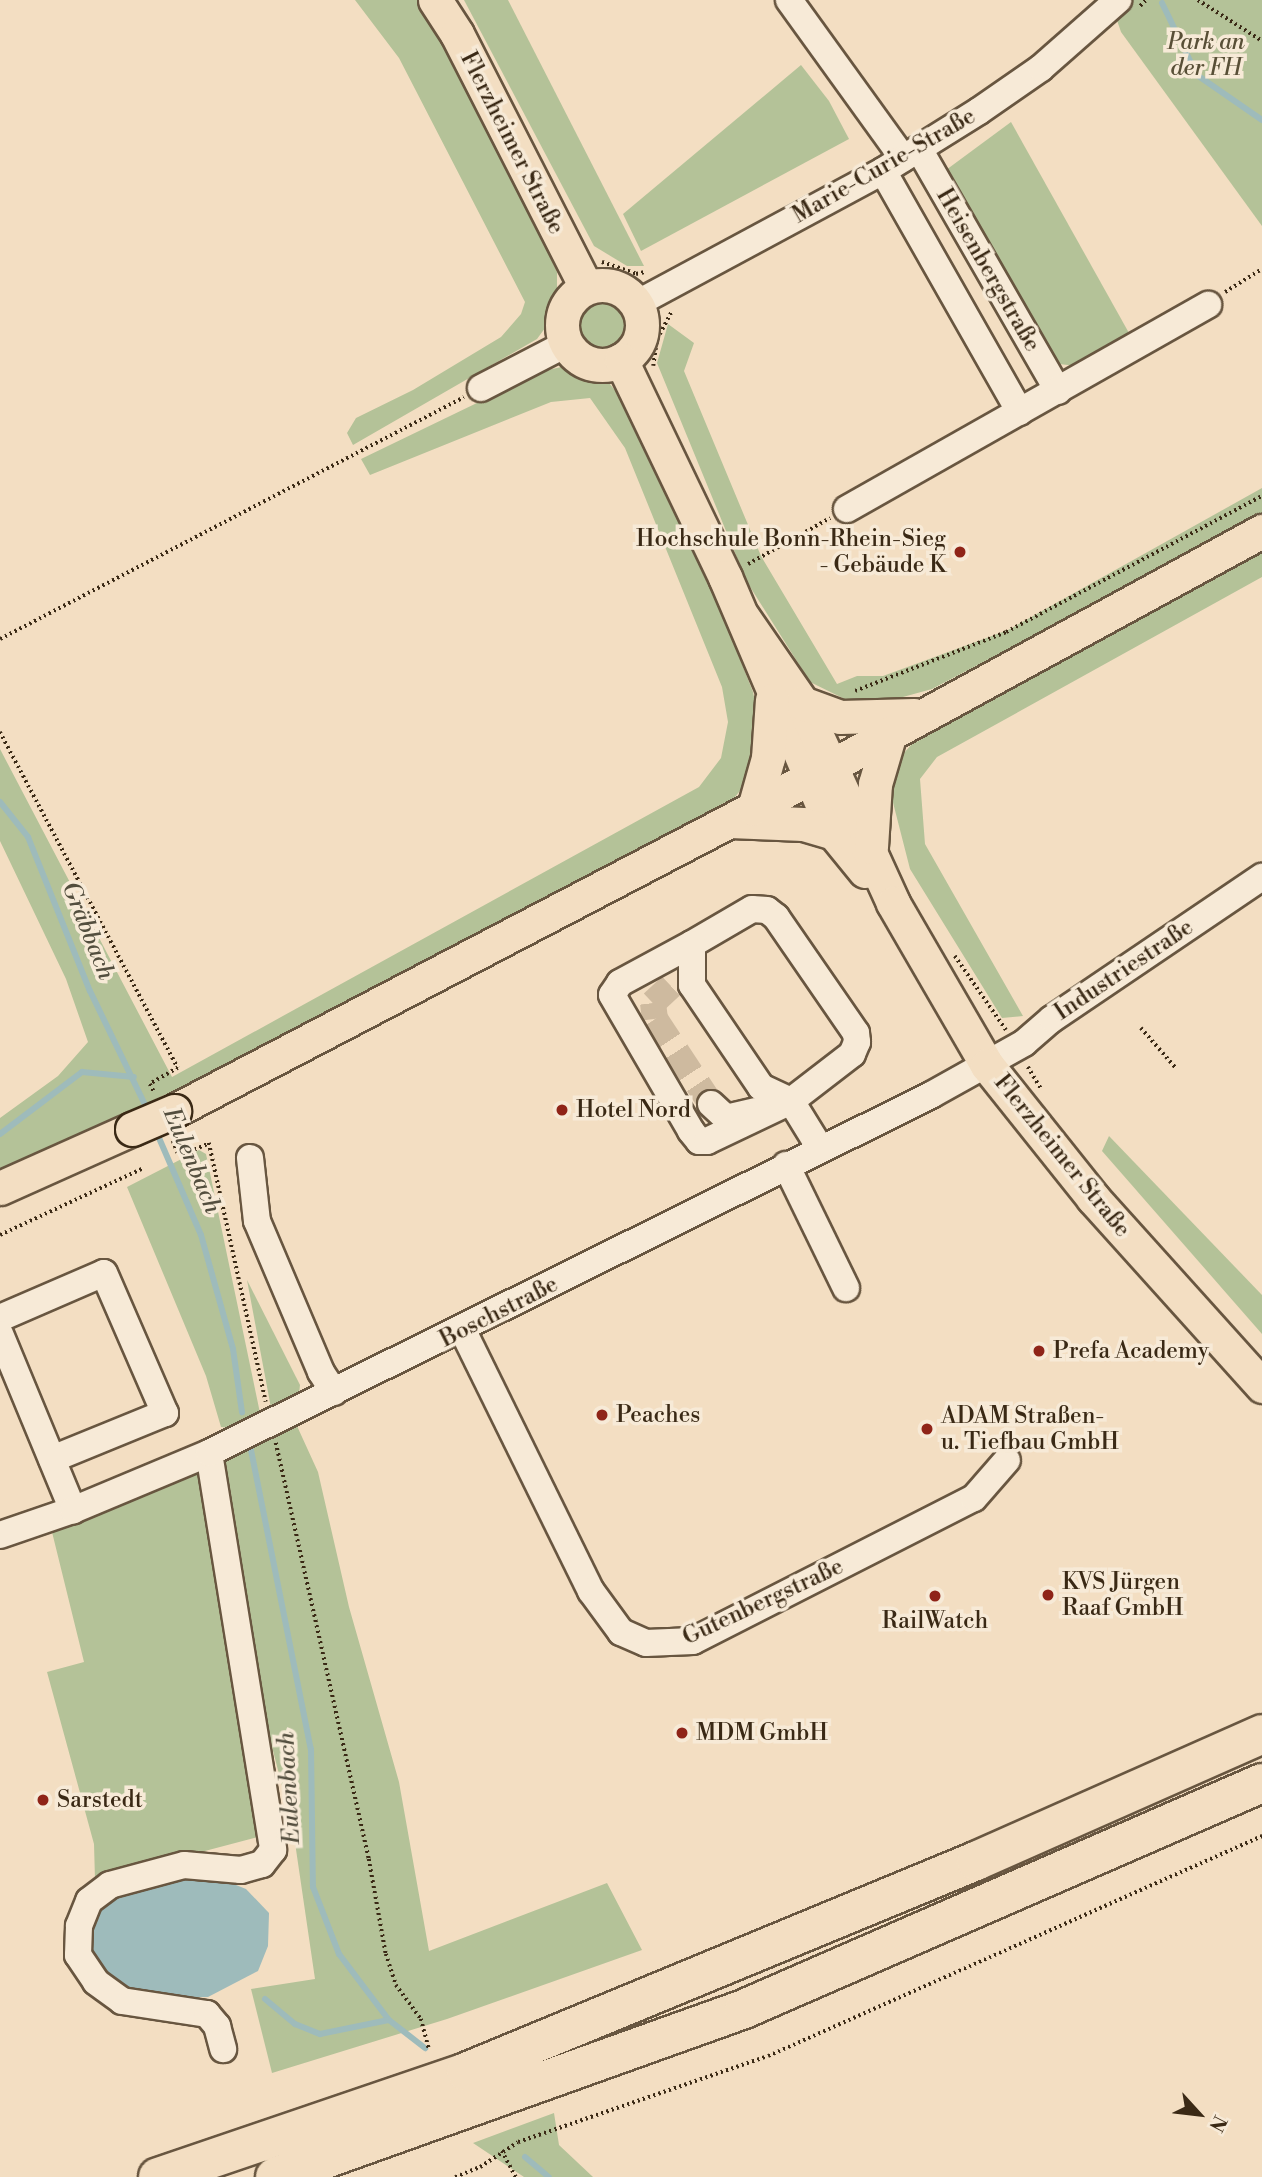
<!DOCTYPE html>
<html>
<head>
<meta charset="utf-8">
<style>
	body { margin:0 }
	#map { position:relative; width:1262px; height:2177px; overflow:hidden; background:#f3dec2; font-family:"Libre Bodoni",serif }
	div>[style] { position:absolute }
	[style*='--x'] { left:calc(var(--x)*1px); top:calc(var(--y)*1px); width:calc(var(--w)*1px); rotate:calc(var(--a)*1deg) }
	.green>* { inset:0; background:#b4c298 }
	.round { border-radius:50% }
	.water>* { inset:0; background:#9ebbbb }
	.stream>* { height:6px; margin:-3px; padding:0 3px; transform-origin:3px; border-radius:3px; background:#9ebbbb }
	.minor-tunnel>* { height:26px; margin-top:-13px; transform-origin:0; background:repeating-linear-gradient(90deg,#ceba9f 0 26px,transparent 0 39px) }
	.path>* { height:3.5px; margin-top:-1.75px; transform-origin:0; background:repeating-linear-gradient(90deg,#3a2915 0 2px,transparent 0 5.5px) }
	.roads { filter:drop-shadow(2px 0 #685640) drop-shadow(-2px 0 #685640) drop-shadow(0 2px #685640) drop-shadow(0 -2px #685640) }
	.minor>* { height:26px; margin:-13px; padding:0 13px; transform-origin:13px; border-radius:13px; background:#f7ead7 }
	.major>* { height:33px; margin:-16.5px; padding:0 16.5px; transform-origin:16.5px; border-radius:16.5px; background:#f3dec2 }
	.major>.ring { margin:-16.5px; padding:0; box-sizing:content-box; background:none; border:33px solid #f3dec2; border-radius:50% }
	.highway>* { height:38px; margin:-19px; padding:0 19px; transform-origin:19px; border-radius:19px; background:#f3dec2 }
	.bridges { filter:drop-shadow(2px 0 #3a2915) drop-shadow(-2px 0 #3a2915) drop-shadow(0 2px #3a2915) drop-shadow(0 -2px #3a2915) }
	.major-bridge>* { height:33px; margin:-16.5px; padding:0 16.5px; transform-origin:16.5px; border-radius:16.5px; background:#f3dec2 }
	.dots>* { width:19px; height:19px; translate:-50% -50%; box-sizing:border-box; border:4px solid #f7ead7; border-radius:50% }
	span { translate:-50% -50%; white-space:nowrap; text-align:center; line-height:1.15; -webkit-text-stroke:7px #f7ead7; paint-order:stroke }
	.park-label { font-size:23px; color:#584f36; font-style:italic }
	.street-label { font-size:23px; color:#3a2915 }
	.poi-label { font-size:23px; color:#3a2915 }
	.right { translate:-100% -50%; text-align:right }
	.left { translate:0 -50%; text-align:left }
	.water-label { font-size:24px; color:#534e3e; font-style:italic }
	.north { position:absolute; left:1164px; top:2079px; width:70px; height:70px; -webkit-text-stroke:5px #f7ead7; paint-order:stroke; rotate:117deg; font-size:19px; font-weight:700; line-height:28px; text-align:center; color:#3a2915 }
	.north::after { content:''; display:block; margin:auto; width:24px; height:32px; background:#3a2915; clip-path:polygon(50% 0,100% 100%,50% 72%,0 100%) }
</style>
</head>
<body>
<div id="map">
	<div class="green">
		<div style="clip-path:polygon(355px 0,423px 0,447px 38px,557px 272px,557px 291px,548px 324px,537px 339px,353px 445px,347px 433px,356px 418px,413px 390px,501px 337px,521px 314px,525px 302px,399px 58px)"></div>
		<div style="clip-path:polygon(464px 0,508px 0,644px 266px,627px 266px,594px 246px)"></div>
		<div style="clip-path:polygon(1110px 0,1262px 0,1262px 226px,1121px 32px)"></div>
		<div style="clip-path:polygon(801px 65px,829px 101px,849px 139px,641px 251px,623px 214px)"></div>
		<div style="clip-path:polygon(1011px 122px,1129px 333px,1077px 366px,1059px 364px,1049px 354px,946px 170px)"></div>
		<div class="round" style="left:579px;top:301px;width:46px;height:46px"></div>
		<div style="clip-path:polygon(668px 324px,694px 343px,684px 371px,761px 556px,837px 684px,857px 676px,883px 676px,1008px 630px,1262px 488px,1262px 515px,932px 689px,863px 708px,810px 682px,747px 582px,657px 363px)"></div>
		<div style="clip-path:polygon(566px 366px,606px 379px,617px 393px,690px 533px,753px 692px,760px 726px,751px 777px,735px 797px,320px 1022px,0 1172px,0 1118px,58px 1076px,88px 1042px,66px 979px,0 841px,0 749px,172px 1077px,699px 787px,721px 758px,728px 722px,722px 687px,625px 448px,590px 398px,551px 402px,370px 475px,361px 459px,543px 371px)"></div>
		<div style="clip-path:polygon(1262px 547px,1262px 577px,937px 757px,920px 779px,925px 844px,1023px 1016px,1002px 1018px,910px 869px,887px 779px,896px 762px,911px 745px)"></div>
		<div style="clip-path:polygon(1109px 1136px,1262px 1295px,1262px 1334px,1102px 1151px)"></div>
		<div style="clip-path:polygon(199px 1150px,206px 1154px,260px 1413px,232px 1428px,221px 1427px,206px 1376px,127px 1187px)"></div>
		<div style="clip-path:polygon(247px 1280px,300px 1385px,299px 1394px,271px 1408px)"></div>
		<div style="clip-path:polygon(297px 1426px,318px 1472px,349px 1607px,399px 1782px,429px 1951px,607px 1883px,642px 1950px,447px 2019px,272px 2073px,251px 1989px,315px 1979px,293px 1829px,243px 1633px,226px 1518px,224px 1462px)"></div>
		<div style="clip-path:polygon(201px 1472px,265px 1835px,95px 1880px,94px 1844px,47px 1672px,84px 1662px,52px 1532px)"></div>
		<div style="clip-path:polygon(554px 2113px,559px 2145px,593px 2177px,524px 2177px,473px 2143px)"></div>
	</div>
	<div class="water">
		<div style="clip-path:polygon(216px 1877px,246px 1889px,269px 1913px,268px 1946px,258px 1971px,208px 1997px,145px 1998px,107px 1983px,89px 1952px,94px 1912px,118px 1895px,181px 1879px)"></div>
	</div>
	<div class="stream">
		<div style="--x:1162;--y:3;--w:80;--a:64.1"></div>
		<div style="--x:1197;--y:75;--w:79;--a:34.7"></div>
		<div style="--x:0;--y:802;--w:45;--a:51.3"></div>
		<div style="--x:28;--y:837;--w:166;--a:68.1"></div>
		<div style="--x:90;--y:991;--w:133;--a:64.2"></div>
		<div style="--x:156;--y:1131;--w:113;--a:66.6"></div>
		<div style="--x:201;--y:1235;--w:118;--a:74.3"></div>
		<div style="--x:233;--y:1349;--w:64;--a:81.9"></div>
		<div style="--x:0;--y:1134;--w:103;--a:-37.1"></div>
		<div style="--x:82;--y:1072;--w:52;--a:5.5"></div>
		<div style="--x:251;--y:1450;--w:305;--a:78.7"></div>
		<div style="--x:311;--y:1749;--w:138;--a:89.2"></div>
		<div style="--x:313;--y:1887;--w:72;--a:68.8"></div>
		<div style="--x:339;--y:1954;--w:83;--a:52.9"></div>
		<div style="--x:389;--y:2020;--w:46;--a:37.9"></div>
		<div style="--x:265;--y:1999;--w:39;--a:40"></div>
		<div style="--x:295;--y:2024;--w:27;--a:22"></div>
		<div style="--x:320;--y:2034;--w:70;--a:-11.5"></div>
		<div style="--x:525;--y:2157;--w:31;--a:40"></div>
	</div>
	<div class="minor-tunnel">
		<div style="--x:671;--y:986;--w:25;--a:137"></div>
		<div style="--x:653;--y:1003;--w:16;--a:83"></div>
		<div style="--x:655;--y:1019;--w:102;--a:56.6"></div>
	</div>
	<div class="path">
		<div style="--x:1198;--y:0;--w:76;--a:32.6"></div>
		<div style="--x:1140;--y:6;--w:8;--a:-45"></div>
		<div style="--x:602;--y:262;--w:36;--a:19"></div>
		<div style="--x:636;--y:274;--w:9;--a:-13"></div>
		<div style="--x:1225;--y:292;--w:44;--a:-31.9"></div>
		<div style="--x:653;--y:366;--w:27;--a:-82"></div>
		<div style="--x:657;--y:339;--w:32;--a:-62"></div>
		<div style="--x:748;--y:564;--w:94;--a:-29.3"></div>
		<div style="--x:0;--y:639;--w:523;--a:-27.54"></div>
		<div style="--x:855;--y:691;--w:162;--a:-21.3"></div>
		<div style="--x:1006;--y:632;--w:290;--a:-28"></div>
		<div style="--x:0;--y:732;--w:380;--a:62.1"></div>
		<div style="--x:178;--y:1068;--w:32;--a:150"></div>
		<div style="--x:150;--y:1084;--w:9;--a:63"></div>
		<div style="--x:955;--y:956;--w:90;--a:55.4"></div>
		<div style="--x:1141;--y:1028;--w:52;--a:48.9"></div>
		<div style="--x:1028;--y:1067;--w:27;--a:59"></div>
		<div style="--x:173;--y:1141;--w:16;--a:68"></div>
		<div style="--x:179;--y:1156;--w:33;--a:-23"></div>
		<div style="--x:209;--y:1143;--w:265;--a:77.6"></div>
		<div style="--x:0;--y:1235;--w:159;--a:-25"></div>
		<div style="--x:276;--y:1443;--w:426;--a:77.4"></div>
		<div style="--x:369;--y:1859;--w:97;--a:79.9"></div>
		<div style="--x:386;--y:1954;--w:33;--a:72"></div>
		<div style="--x:396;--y:1985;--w:42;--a:53.7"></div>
		<div style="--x:421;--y:2019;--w:31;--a:75"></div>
		<div style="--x:502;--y:2151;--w:30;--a:62"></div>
		<div style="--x:455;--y:2177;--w:27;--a:-22"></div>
		<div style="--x:480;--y:2167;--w:45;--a:-33.3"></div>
		<div style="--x:518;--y:2142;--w:264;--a:-19"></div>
		<div style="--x:768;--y:2056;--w:541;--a:-24.01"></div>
	</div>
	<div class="roads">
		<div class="minor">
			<div style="--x:789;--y:0;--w:195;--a:54.2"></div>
			<div style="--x:919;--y:149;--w:279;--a:60.1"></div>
			<div style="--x:883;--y:171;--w:277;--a:60.4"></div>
			<div style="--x:636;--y:304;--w:281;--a:-28.3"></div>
			<div style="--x:883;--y:171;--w:113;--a:-32"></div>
			<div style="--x:979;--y:111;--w:75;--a:-34.7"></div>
			<div style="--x:1041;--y:68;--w:103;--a:-41.4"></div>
			<div style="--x:481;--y:388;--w:96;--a:-27.4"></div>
			<div style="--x:847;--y:509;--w:415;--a:-29.5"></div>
			<div style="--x:692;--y:944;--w:82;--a:151.6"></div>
			<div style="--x:620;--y:983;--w:14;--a:124"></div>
			<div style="--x:612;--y:995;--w:157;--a:59.8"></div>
			<div style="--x:691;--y:1131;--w:13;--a:51"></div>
			<div style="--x:699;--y:1141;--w:8;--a:0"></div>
			<div style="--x:707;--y:1141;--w:93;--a:-25.5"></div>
			<div style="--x:791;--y:1101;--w:77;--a:-37.6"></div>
			<div style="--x:852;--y:1054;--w:13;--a:-67"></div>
			<div style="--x:857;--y:1042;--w:9;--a:-96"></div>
			<div style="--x:856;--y:1033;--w:141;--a:-124.6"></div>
			<div style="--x:776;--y:917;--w:11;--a:-142"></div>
			<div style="--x:767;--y:910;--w:15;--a:-176"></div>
			<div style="--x:752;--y:909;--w:69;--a:149.7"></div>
			<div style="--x:692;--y:944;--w:41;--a:90"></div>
			<div style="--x:692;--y:985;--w:123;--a:55.9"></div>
			<div style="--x:761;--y:1087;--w:33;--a:25"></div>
			<div style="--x:791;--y:1101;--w:55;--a:58.3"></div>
			<div style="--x:711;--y:1104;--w:21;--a:43"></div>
			<div style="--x:726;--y:1118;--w:31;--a:-13"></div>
			<div style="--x:250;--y:1158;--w:63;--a:83.7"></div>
			<div style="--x:257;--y:1221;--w:164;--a:67"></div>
			<div style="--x:321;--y:1372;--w:24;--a:57"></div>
			<div style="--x:786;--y:1165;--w:137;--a:64"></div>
			<div style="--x:0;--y:1318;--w:113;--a:-23.4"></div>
			<div style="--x:104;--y:1273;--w:153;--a:66.5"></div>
			<div style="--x:165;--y:1413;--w:122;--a:157.8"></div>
			<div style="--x:463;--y:1331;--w:290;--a:63.8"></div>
			<div style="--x:591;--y:1591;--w:51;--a:53.8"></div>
			<div style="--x:621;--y:1632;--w:27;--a:24"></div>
			<div style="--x:646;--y:1643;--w:47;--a:-2.4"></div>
			<div style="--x:693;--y:1641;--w:315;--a:-27"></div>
			<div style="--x:974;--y:1498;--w:50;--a:-49"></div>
			<div style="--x:0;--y:1334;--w:191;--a:67.5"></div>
			<div style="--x:209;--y:1453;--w:402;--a:80.8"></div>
			<div style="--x:273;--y:1850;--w:18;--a:128"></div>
			<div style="--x:262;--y:1864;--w:22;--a:164"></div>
			<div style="--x:241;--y:1870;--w:57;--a:-175"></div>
			<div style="--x:184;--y:1865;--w:77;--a:164.9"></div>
			<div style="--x:110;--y:1885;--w:26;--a:143"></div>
			<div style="--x:89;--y:1901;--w:27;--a:112"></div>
			<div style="--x:79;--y:1926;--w:29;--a:92"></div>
			<div style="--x:78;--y:1955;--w:32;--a:56"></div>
			<div style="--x:96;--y:1982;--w:32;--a:36"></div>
			<div style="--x:122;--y:2001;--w:86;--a:8.7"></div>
			<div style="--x:207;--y:2014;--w:16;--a:50"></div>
			<div style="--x:217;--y:2026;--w:24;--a:75"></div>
			<div style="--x:0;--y:1535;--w:77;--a:-18.9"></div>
			<div style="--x:73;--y:1510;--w:147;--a:-22.7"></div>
			<div style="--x:209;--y:1453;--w:806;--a:-26.37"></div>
			<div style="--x:931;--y:1095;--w:107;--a:-29.2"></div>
			<div style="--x:1024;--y:1043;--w:37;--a:-41"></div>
			<div style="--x:1052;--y:1019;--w:254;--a:-34.1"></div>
		</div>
		<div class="major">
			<div style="--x:435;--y:0;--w:40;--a:57.1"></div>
			<div style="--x:457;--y:34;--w:284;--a:63"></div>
			<div class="ring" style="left:562px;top:285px;width:47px;height:47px"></div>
			<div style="--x:621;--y:360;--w:241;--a:64.4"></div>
			<div style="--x:725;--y:577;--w:278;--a:66.9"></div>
			<div style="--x:834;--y:833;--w:49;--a:50.8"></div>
			<div style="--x:743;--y:617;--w:104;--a:55.5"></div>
			<div style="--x:802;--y:703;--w:220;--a:65.5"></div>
			<div style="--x:893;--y:903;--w:187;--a:59.9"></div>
			<div style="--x:987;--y:1065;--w:170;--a:51.4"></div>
			<div style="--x:1093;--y:1198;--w:253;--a:48"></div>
			<div style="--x:802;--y:703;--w:40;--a:20.2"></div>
			<div style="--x:840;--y:717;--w:74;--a:-1.5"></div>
			<div style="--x:754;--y:808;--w:52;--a:-74.4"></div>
			<div style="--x:768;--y:758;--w:58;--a:-86.1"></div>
			<div style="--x:730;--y:821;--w:73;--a:2.4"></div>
			<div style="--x:803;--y:824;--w:32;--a:16"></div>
			<div style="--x:871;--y:847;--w:63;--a:-86.4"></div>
			<div style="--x:875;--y:784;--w:53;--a:-73.6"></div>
			<div style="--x:174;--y:1111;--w:654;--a:-27.58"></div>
			<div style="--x:754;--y:808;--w:579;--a:-28.6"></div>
			<div style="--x:0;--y:1188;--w:145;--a:-24.1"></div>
		</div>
		<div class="highway">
			<div style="--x:158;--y:2177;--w:325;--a:-18.8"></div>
			<div style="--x:466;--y:2072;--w:552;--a:-22.48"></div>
			<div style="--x:976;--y:1861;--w:313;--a:-23.9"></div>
			<div style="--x:275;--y:2177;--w:498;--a:-19.7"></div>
			<div style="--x:744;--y:2009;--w:565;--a:-23.57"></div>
		</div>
	</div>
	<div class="bridges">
		<div class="major-bridge">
			<div style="--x:132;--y:1129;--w:46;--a:-23.2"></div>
		</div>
	</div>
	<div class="dots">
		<div style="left:960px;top:552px;background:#8f2418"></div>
		<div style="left:562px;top:1110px;background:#8f2418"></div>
		<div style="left:1039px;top:1351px;background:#8f2418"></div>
		<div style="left:602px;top:1415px;background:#8f2418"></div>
		<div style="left:927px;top:1429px;background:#8f2418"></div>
		<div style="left:1048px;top:1595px;background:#8f2418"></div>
		<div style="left:935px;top:1596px;background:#8f2418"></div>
		<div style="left:682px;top:1733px;background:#8f2418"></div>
		<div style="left:43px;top:1800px;background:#8f2418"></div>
	</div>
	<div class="park-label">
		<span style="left:1206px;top:55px">Park an<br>der FH</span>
	</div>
	<div class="street-label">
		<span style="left:512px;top:143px;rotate:63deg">Flerzheimer Straße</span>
		<span style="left:884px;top:166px;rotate:-30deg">Marie-Curie-Straße</span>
		<span style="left:988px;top:270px;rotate:60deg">Heisenbergstraße</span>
		<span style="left:1124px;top:970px;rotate:-34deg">Industriestraße</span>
		<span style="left:1062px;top:1156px;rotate:51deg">Flerzheimer Straße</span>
		<span style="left:499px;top:1312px;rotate:-27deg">Boschstraße</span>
		<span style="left:763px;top:1602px;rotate:-25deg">Gutenbergstraße</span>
	</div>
	<div class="poi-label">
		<span class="right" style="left:946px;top:552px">Hochschule Bonn-Rhein-Sieg<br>- Gebäude K</span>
		<span class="left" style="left:576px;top:1110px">Hotel Nord</span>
		<span class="left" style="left:1053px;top:1351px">Prefa Academy</span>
		<span class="left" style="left:616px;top:1415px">Peaches</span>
		<span class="left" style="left:941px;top:1429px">ADAM Straßen-<br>u. Tiefbau GmbH</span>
		<span class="left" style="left:1062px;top:1595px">KVS Jürgen<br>Raaf GmbH</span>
		<span style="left:935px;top:1621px">RailWatch</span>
		<span class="left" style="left:696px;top:1733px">MDM GmbH</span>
		<span class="left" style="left:57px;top:1800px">Sarstedt</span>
	</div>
	<div class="water-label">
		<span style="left:87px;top:931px;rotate:68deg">Gräbbach</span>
		<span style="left:191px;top:1161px;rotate:67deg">Eulenbach</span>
		<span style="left:290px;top:1788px;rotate:-93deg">Eulenbach</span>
	</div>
	<div class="north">N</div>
</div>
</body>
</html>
